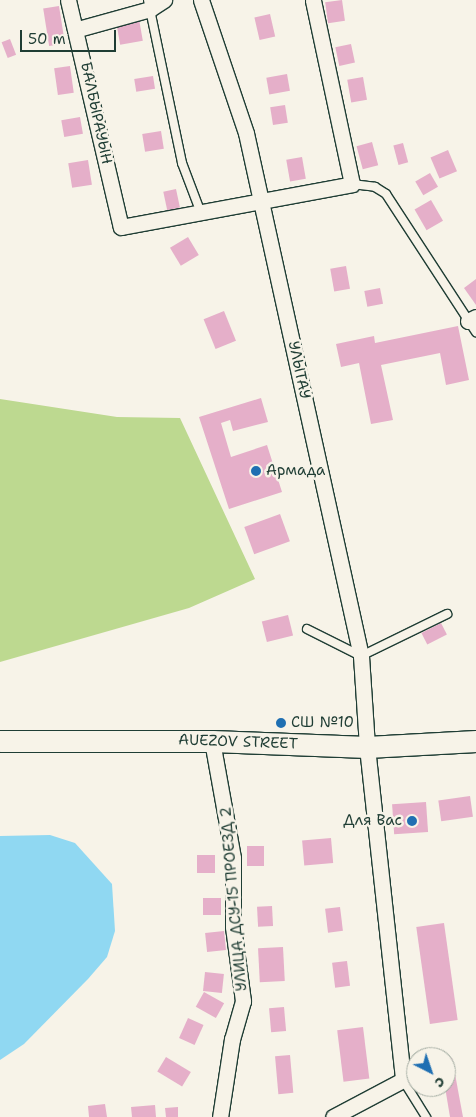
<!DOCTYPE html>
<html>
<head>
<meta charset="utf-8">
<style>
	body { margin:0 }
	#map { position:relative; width:476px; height:1117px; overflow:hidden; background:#f7f3e8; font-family:"Shantell Sans",sans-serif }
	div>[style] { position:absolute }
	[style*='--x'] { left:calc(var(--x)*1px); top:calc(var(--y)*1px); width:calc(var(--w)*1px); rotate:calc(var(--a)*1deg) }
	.green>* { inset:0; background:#bdd990 }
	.water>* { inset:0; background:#90d8f2 }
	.building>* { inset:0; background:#e5afc9; transform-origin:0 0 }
	.roads { filter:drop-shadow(1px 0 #1f3d34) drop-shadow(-1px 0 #1f3d34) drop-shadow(0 1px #1f3d34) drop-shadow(0 -1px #1f3d34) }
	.service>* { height:8px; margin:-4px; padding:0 4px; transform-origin:4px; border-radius:4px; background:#f7f3e8 }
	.minor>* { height:15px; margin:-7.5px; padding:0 7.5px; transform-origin:7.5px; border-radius:7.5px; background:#f7f3e8 }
	.secondary>* { height:21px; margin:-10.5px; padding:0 10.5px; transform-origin:10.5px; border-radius:10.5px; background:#f7f3e8 }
	.dots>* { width:14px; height:14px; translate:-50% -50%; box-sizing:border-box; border:2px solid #f7f3e8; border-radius:50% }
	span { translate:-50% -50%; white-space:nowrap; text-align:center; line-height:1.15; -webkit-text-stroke:5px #f7f3e8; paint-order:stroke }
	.street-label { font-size:15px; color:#1f3d34 }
	.poi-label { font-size:15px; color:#1f3d34 }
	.left { translate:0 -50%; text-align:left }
	.right { translate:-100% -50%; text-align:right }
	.north { position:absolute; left:406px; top:1047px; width:50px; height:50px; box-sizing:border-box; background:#f7f3e8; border:1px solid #a1aaa0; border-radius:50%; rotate:139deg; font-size:14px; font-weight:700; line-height:20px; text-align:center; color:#1f3d34 }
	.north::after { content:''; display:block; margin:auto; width:18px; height:22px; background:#1f6fb2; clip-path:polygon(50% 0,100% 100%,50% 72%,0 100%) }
	.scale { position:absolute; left:20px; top:30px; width:96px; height:22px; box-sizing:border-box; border:2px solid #1f3d34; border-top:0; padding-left:6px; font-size:15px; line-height:18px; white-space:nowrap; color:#1f3d34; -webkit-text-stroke:4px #f7f3e8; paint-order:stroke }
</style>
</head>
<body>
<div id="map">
	<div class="green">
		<div style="clip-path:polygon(0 399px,117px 417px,180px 418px,255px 579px,189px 608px,0 662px)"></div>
	</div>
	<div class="water">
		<div style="clip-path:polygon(50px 835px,75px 843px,112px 884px,115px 931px,107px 957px,88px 979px,24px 1044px,0 1060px,0 836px)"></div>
	</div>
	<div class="building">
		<div style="left:342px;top:0;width:21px;height:17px;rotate:82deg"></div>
		<div style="left:59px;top:6px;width:38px;height:16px;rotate:81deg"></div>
		<div style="left:270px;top:14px;width:23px;height:16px;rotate:77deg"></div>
		<div style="left:139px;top:19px;width:22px;height:23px;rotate:80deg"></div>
		<div style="left:10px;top:39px;width:17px;height:9px;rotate:69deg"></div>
		<div style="left:351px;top:44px;width:19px;height:16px;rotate:78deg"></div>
		<div style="left:70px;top:66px;width:27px;height:16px;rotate:82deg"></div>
		<div style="left:287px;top:74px;width:17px;height:21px;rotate:80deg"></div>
		<div style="left:153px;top:76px;width:13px;height:19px;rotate:81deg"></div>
		<div style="left:363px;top:77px;width:23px;height:16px;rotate:80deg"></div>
		<div style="left:285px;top:105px;width:18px;height:15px;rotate:81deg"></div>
		<div style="left:80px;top:117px;width:17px;height:19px;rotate:80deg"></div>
		<div style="left:161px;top:131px;width:18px;height:19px;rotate:81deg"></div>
		<div style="left:372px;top:142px;width:24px;height:16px;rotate:75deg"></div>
		<div style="left:403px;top:143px;width:20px;height:10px;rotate:75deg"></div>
		<div style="left:448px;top:150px;width:23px;height:19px;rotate:67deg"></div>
		<div style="left:302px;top:157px;width:22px;height:16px;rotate:80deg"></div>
		<div style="left:88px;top:160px;width:25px;height:20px;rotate:81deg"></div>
		<div style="left:430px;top:173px;width:16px;height:17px;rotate:60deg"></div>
		<div style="left:176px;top:189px;width:19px;height:13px;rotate:78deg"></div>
		<div style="left:431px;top:200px;width:24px;height:19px;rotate:60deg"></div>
		<div style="left:188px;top:237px;width:21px;height:21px;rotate:59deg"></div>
		<div style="left:346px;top:266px;width:23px;height:16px;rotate:80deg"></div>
		<div style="clip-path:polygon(476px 279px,476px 305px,464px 288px)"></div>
		<div style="left:380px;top:288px;width:16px;height:16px;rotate:79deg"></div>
		<div style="left:224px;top:311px;width:32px;height:22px;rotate:68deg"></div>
		<div style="clip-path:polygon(458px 326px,469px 380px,446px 385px,440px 353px,381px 365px,393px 420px,371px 424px,359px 363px,341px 367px,336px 344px,374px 336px,375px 343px)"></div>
		<div style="clip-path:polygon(261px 398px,268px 422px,233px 431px,230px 420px,221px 423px,231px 457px,267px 445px,282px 492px,229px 509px,199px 417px)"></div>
		<div style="left:280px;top:514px;width:29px;height:38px;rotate:70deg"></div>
		<div style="left:288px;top:615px;width:21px;height:27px;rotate:76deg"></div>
		<div style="left:441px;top:623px;width:13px;height:22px;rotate:63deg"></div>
		<div style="left:470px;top:796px;width:21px;height:32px;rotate:82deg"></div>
		<div style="left:426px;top:802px;width:30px;height:34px;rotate:86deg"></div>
		<div style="left:331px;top:838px;width:25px;height:29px;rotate:85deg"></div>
		<div style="left:264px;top:846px;width:20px;height:17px;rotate:90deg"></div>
		<div style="left:197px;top:855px;width:18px;height:18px"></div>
		<div style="left:203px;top:898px;width:18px;height:17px"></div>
		<div style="left:272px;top:906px;width:20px;height:15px;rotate:87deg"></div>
		<div style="left:340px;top:907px;width:24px;height:15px;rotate:83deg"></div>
		<div style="left:444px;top:923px;width:98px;height:28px;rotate:82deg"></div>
		<div style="left:224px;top:931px;width:19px;height:19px;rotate:84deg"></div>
		<div style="left:283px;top:947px;width:34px;height:25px;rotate:87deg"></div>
		<div style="left:347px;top:961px;width:25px;height:15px;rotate:83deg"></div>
		<div style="left:205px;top:972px;width:19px;height:19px;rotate:6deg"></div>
		<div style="left:204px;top:992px;width:23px;height:17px;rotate:29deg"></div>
		<div style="left:284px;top:1007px;width:24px;height:15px;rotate:85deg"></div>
		<div style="left:188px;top:1018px;width:17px;height:22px;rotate:24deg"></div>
		<div style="left:363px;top:1027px;width:52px;height:26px;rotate:83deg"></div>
		<div style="left:290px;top:1055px;width:38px;height:15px;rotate:85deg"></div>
		<div style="left:166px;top:1057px;width:29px;height:17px;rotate:31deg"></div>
		<div style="clip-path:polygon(452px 1058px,463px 1117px,450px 1117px,445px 1087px,446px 1059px)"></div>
		<div style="clip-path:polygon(105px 1104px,107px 1117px,89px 1117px,88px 1106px)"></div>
		<div style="clip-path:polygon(155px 1105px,156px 1117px,132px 1117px,131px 1107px)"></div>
		<div style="clip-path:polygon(178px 1107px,178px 1117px,166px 1117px,165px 1108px)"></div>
	</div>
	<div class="roads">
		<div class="service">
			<div style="--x:148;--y:0;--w:167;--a:78.2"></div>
			<div style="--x:182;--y:163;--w:53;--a:69.2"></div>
			<div style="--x:352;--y:184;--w:23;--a:7"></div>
			<div style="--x:375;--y:187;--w:13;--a:32"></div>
			<div style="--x:386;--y:194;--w:165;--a:56.9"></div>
			<div style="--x:307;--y:629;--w:60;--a:26.6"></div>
			<div style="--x:361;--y:656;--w:96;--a:-26"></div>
			<div style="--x:403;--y:1080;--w:44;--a:58.1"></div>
		</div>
		<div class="minor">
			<div style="--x:68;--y:0;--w:233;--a:76.9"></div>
			<div style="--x:121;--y:227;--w:235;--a:-10.5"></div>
			<div style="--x:352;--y:184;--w:188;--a:-102"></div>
			<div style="--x:201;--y:0;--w:140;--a:71.3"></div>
			<div style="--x:246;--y:133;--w:535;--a:77.6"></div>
			<div style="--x:361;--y:656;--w:91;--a:86.2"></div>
			<div style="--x:367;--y:747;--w:335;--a:83.8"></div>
			<div style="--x:403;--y:1080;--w:79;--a:152.1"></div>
			<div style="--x:78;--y:29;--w:75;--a:-15.5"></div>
			<div style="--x:150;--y:9;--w:17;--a:-33"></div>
			<div style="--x:468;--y:321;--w:9;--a:-27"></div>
			<div style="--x:212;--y:741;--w:119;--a:79.8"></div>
			<div style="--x:233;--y:858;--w:69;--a:90"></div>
			<div style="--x:233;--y:927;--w:75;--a:82.3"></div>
			<div style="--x:243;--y:1001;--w:40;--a:106"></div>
			<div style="--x:232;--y:1039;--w:79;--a:98.7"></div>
		</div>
		<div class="secondary">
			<div style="--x:0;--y:741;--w:212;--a:0"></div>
			<div style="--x:212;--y:741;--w:155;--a:2.2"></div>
			<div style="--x:367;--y:747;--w:109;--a:-3.2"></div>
		</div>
	</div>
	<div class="dots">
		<div style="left:256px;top:471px;background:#1f6fb2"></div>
		<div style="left:281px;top:723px;background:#1f6fb2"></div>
		<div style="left:412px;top:821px;background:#1f6fb2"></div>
	</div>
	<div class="street-label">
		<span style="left:96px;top:113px;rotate:78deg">БАЛБЫРАУЫН</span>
		<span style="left:299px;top:370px;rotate:78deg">УЛЫТАУ</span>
		<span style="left:238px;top:742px;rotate:2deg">AUEZOV STREET</span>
		<span style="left:234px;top:899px;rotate:-95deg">УЛИЦА ДСУ-15 ПРОЕЗД 2</span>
	</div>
	<div class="poi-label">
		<span class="left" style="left:266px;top:471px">Армада</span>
		<span class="left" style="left:291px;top:723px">СШ №10</span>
		<span class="right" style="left:402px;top:821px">Для Вас</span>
	</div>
	<div class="north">С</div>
	<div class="scale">50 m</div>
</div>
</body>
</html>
